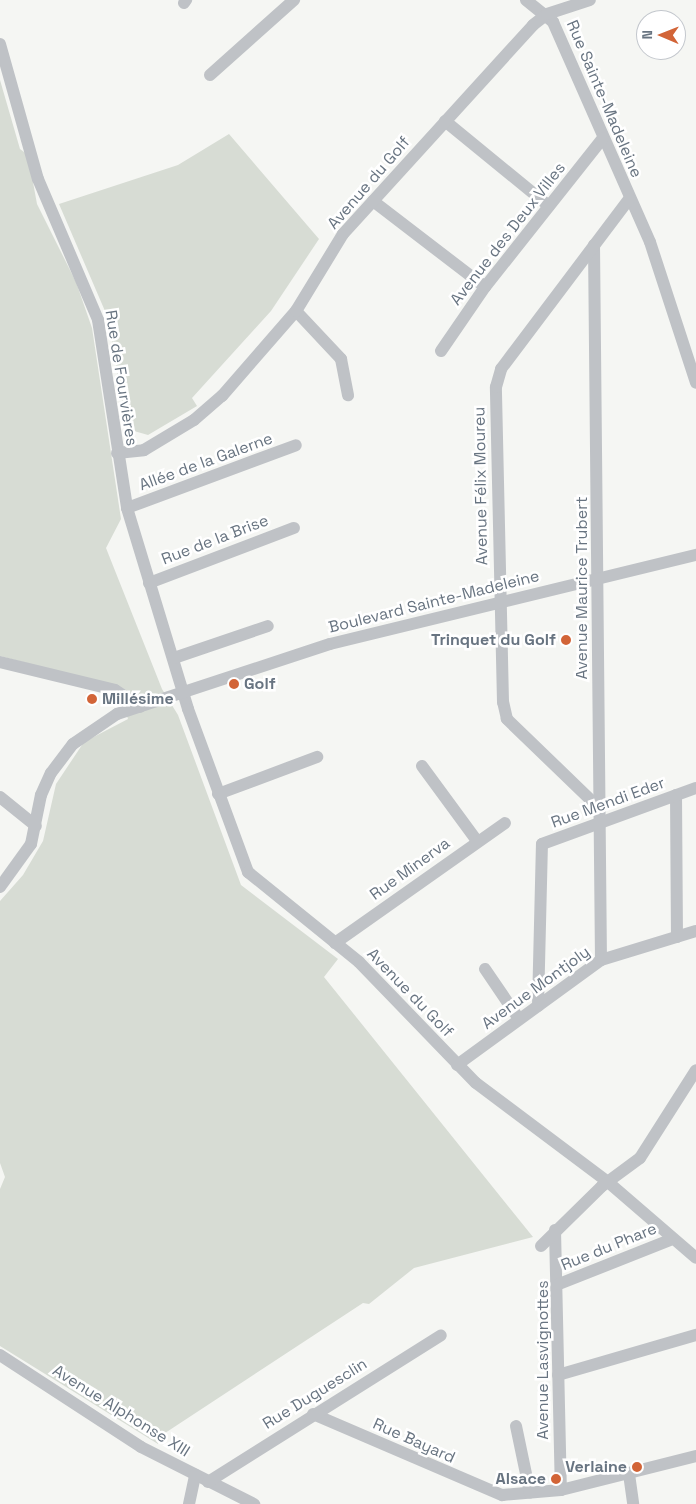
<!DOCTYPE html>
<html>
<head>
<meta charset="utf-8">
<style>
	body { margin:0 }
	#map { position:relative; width:696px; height:1504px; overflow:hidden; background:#f5f6f3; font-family:"Space Grotesk",sans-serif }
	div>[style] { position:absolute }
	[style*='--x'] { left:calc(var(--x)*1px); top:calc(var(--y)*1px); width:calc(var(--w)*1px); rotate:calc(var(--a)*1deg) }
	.green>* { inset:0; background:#d7dcd4 }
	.minor>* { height:12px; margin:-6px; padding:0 6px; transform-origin:6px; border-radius:6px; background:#bfc2c6 }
	.dots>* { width:14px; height:14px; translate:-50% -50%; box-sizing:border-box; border:2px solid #fff; border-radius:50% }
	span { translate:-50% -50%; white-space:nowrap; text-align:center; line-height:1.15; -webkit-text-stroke:5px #fff; paint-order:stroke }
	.street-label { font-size:16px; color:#687481 }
	.poi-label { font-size:16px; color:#687481; font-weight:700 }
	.right { translate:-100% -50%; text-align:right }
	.left { translate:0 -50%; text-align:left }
	.north { position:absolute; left:636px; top:10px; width:50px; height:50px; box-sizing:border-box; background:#fff; border:1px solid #c3c7cd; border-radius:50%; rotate:271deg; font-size:14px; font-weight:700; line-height:20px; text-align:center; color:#687481 }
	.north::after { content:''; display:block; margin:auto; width:18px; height:22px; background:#d26437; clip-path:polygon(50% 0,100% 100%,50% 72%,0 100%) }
</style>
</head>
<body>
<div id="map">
	<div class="green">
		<div style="clip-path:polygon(0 80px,20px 149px,28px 155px,37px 204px,76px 282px,92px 328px,121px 519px,106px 548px,162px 689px,178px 715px,241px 885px,338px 959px,324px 977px,533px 1237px,414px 1268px,369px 1304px,363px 1303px,159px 1437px,158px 1444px,0 1346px,0 1189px,5px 1177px,0 1163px,0 901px,23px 875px,43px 841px,56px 784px,84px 742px,128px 719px,117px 687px,0 656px)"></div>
		<div style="clip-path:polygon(229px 134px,319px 239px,271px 311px,192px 398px,197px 406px,148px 435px,127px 429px,108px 318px,59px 204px,178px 165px)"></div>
	</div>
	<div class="minor">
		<div style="--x:526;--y:0;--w:35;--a:39"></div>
		<div style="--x:553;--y:22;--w:240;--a:66.2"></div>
		<div style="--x:650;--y:242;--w:148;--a:71.9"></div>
		<div style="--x:184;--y:3;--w:4;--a:-56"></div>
		<div style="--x:0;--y:44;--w:140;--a:74.3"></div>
		<div style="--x:38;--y:179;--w:153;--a:66.9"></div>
		<div style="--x:98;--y:320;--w:190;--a:81.2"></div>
		<div style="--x:127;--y:508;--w:210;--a:73.1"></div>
		<div style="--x:188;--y:709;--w:174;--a:69.8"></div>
		<div style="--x:248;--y:872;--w:143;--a:39"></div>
		<div style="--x:359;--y:962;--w:168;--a:46"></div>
		<div style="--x:476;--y:1083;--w:165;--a:36.9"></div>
		<div style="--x:608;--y:1182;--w:116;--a:40.8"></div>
		<div style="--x:210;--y:75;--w:113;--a:-41.8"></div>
		<div style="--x:445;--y:121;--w:134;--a:39.3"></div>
		<div style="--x:373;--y:201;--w:141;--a:37.5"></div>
		<div style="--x:594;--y:245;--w:715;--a:89.44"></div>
		<div style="--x:296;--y:311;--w:66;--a:46.8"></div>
		<div style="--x:341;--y:359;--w:37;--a:79"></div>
		<div style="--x:441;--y:351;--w:78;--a:-55.5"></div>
		<div style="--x:485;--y:287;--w:190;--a:-51.6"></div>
		<div style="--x:117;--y:453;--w:27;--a:-6"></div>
		<div style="--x:144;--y:450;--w:58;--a:-31"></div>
		<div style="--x:194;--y:420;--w:37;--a:-41"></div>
		<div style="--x:222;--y:396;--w:113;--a:-49"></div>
		<div style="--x:296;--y:311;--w:90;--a:-58.6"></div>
		<div style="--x:343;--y:234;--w:282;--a:-47.7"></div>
		<div style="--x:533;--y:25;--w:18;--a:-38"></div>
		<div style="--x:547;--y:14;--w:45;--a:-18"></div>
		<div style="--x:127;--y:508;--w:180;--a:-20.4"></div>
		<div style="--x:149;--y:583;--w:155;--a:-20.8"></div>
		<div style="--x:174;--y:658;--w:99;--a:-18.8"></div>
		<div style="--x:0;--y:662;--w:118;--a:13.7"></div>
		<div style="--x:115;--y:690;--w:30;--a:34"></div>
		<div style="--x:422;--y:766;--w:93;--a:53.7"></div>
		<div style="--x:218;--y:794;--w:106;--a:-20.5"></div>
		<div style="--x:676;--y:795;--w:142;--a:89.6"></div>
		<div style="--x:0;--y:797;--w:46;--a:38.9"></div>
		<div style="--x:598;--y:807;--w:127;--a:-136"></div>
		<div style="--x:507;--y:719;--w:17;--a:-103"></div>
		<div style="--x:503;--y:702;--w:315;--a:-91.3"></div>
		<div style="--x:496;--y:387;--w:19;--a:-74"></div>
		<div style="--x:501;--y:369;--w:213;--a:-53"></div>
		<div style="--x:0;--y:887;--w:53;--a:-54.2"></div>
		<div style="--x:31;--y:844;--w:50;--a:-78.5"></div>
		<div style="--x:41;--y:795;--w:24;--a:-66"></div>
		<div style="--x:51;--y:773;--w:36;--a:-53"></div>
		<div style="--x:73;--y:744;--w:53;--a:-34.3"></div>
		<div style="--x:117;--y:714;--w:224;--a:-18.2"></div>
		<div style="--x:330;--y:644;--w:377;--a:-13.7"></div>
		<div style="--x:335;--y:943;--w:208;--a:-35.2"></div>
		<div style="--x:485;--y:969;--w:60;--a:55.8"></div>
		<div style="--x:538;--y:1006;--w:162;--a:-88.6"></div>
		<div style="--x:542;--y:844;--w:164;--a:-20"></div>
		<div style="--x:457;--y:1065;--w:178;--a:-36.1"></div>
		<div style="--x:601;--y:960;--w:99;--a:-17"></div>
		<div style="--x:555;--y:1230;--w:260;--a:88.7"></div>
		<div style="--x:541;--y:1246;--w:86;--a:-44.5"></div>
		<div style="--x:602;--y:1186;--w:47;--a:-36.4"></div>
		<div style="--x:640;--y:1158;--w:104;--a:-57.5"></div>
		<div style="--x:559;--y:1284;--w:119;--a:-21.6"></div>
		<div style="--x:0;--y:1355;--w:168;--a:33.1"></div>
		<div style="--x:141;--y:1447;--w:127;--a:26.8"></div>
		<div style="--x:558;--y:1375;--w:144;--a:-16.2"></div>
		<div style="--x:313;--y:1414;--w:206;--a:23.2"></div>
		<div style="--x:502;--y:1495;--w:59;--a:-4.8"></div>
		<div style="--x:561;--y:1490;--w:139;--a:-14.1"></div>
		<div style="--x:516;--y:1426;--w:68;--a:78.2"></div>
		<div style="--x:629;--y:1474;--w:30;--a:82"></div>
		<div style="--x:208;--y:1482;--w:275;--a:-32.2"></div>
		<div style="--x:189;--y:1504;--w:30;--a:-78"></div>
	</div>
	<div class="dots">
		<div style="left:566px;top:640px;background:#d26437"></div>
		<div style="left:234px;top:684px;background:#d26437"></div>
		<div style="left:92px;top:699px;background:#d26437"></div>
		<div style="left:637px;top:1467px;background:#d26437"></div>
		<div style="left:556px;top:1479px;background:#d26437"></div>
	</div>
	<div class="street-label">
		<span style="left:604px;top:99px;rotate:67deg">Rue Sainte-Madeleine</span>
		<span style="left:369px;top:183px;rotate:-49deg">Avenue du Golf</span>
		<span style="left:508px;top:234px;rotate:-52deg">Avenue des Deux Villes</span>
		<span style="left:121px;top:378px;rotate:81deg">Rue de Fourvières</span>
		<span style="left:206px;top:462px;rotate:-20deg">Allée de la Galerne</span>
		<span style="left:481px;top:486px;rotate:-91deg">Avenue Félix Moureu</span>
		<span style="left:215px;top:540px;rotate:-21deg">Rue de la Brise</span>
		<span style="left:582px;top:588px;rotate:-90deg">Avenue Maurice Trubert</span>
		<span style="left:434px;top:602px;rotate:-14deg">Boulevard Sainte-Madeleine</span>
		<span style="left:608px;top:803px;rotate:-20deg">Rue Mendi Eder</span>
		<span style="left:410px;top:869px;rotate:-36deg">Rue Minerva</span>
		<span style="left:536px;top:988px;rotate:-36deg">Avenue Montjoly</span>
		<span style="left:410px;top:993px;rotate:46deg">Avenue du Golf</span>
		<span style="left:609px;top:1247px;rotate:-22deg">Rue du Phare</span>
		<span style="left:543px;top:1360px;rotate:-90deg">Avenue Lasvignottes</span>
		<span style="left:315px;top:1394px;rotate:-32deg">Rue Duguesclin</span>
		<span style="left:121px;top:1411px;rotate:32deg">Avenue Alphonse XIII</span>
		<span style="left:414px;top:1441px;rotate:24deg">Rue Bayard</span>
	</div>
	<div class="poi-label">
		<span class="right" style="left:556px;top:640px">Trinquet du Golf</span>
		<span class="left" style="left:244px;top:684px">Golf</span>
		<span class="left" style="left:102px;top:699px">Millésime</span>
		<span class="right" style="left:627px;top:1467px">Verlaine</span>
		<span class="right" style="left:546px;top:1479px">Alsace</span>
	</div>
	<div class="north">N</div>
</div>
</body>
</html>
